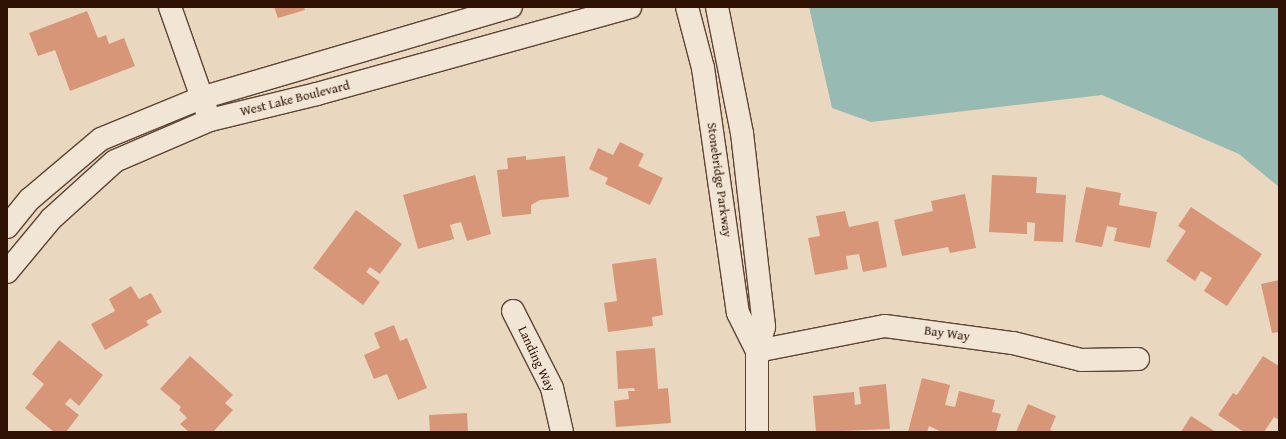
<!DOCTYPE html>
<html>
<head>
<meta charset="utf-8">
<style>
	body { margin:0 }
	#map { position:relative; width:1286px; height:439px; overflow:hidden; background:#e9d7bf; font-family:"Gentium Book Plus",serif }
	div>[style] { position:absolute }
	[style*='--x'] { left:calc(var(--x)*1px); top:calc(var(--y)*1px); width:calc(var(--w)*1px); rotate:calc(var(--a)*1deg) }
	.water>* { inset:0; background:#97bab2 }
	.building>* { inset:0; background:#d89679; transform-origin:0 0 }
	.roads { filter:drop-shadow(1px 0 #5e4333) drop-shadow(-1px 0 #5e4333) drop-shadow(0 1px #5e4333) drop-shadow(0 -1px #5e4333) }
	.minor>* { height:22px; margin:-11px; padding:0 11px; transform-origin:11px; border-radius:11px; background:#f1e5d5 }
	span { translate:-50% -50%; white-space:nowrap; text-align:center; line-height:1.15; -webkit-text-stroke:3px #f1e5d5; paint-order:stroke }
	.street-label { font-size:13px; color:#2f1204 }
	.frame { position:absolute; inset:0; border:8px solid #2f1204; pointer-events:none }
</style>
</head>
<body>
<div id="map">
	<div class="water">
		<div style="clip-path:polygon(809px 7px,1279px 7px,1279px 187px,1239px 154px,1102px 95px,871px 122px,832px 108px)"></div>
	</div>
	<div class="building">
		<div style="clip-path:polygon(274px 7px,304px 7px,305px 10px,278px 18px)"></div>
		<div style="clip-path:polygon(87px 11px,98px 38px,106px 35px,109px 44px,124px 38px,135px 66px,70px 91px,55px 50px,38px 56px,29px 33px)"></div>
		<div style="clip-path:polygon(620px 142px,644px 154px,638px 166px,663px 178px,650px 205px,605px 184px,608px 178px,589px 169px,598px 148px,613px 155px)"></div>
		<div style="clip-path:polygon(526px 156px,526px 160px,565px 156px,569px 197px,540px 200px,531px 205px,531px 214px,502px 217px,497px 170px,508px 169px,507px 158px)"></div>
		<div style="clip-path:polygon(475px 175px,491px 234px,467px 241px,461px 222px,450px 225px,454px 239px,418px 249px,403px 195px)"></div>
		<div style="clip-path:polygon(992px 175px,1037px 177px,1036px 193px,1066px 195px,1063px 242px,1034px 241px,1035px 223px,1027px 222px,1027px 234px,989px 232px)"></div>
		<div style="clip-path:polygon(1086px 187px,1121px 193px,1119px 205px,1157px 212px,1150px 248px,1114px 241px,1117px 228px,1107px 226px,1102px 247px,1075px 242px)"></div>
		<div style="clip-path:polygon(965px 194px,976px 248px,950px 253px,948px 247px,902px 256px,894px 220px,933px 211px,931px 201px)"></div>
		<div style="clip-path:polygon(1191px 207px,1262px 254px,1227px 306px,1204px 291px,1212px 278px,1201px 271px,1195px 281px,1166px 261px,1186px 231px,1178px 226px)"></div>
		<div style="clip-path:polygon(356px 210px,402px 244px,380px 274px,370px 267px,366px 272px,380px 282px,363px 305px,313px 268px)"></div>
		<div style="clip-path:polygon(845px 211px,849px 227px,878px 221px,887px 267px,863px 272px,859px 254px,846px 256px,848px 269px,815px 275px,808px 238px,820px 236px,816px 216px)"></div>
		<div style="clip-path:polygon(656px 258px,663px 315px,652px 317px,653px 326px,608px 332px,604px 303px,617px 301px,612px 264px)"></div>
		<div style="clip-path:polygon(1279px 280px,1279px 332px,1272px 333px,1261px 284px)"></div>
		<div style="clip-path:polygon(131px 286px,139px 299px,151px 293px,162px 312px,146px 321px,149px 325px,105px 350px,91px 324px,115px 311px,109px 299px)"></div>
		<div style="clip-path:polygon(394px 325px,400px 341px,407px 338px,427px 388px,398px 400px,387px 374px,374px 379px,364px 355px,380px 348px,374px 333px)"></div>
		<div style="clip-path:polygon(59px 340px,103px 375px,79px 406px,70px 398px,65px 404px,79px 415px,66px 432px,54px 432px,25px 408px,44px 384px,32px 374px)"></div>
		<div style="clip-path:polygon(655px 348px,658px 389px,668px 388px,671px 423px,616px 427px,614px 401px,629px 399px,628px 391px,635px 391px,634px 388px,618px 389px,616px 351px)"></div>
		<div style="clip-path:polygon(190px 356px,233px 395px,225px 403px,233px 410px,213px 432px,189px 432px,180px 424px,187px 418px,179px 410px,181px 407px,160px 389px)"></div>
		<div style="clip-path:polygon(1263px 356px,1279px 366px,1279px 420px,1274px 417px,1264px 432px,1244px 432px,1218px 415px,1233px 393px,1237px 395px)"></div>
		<div style="clip-path:polygon(922px 378px,950px 385px,945px 405px,955px 407px,959px 391px,995px 400px,992px 412px,1001px 414px,996px 432px,942px 432px,929px 426px,927px 432px,908px 432px)"></div>
		<div style="clip-path:polygon(886px 384px,890px 429px,816px 432px,813px 396px,854px 392px,855px 405px,861px 404px,859px 387px)"></div>
		<div style="clip-path:polygon(1028px 404px,1056px 416px,1050px 430px,1056px 432px,1016px 432px)"></div>
		<div style="left:467px;top:413px;width:19px;height:38px;rotate:87deg"></div>
		<div style="clip-path:polygon(1191px 416px,1216px 432px,1181px 432px)"></div>
	</div>
	<div class="roads">
		<div class="minor">
			<div style="--x:170;--y:7;--w:111;--a:70.6"></div>
			<div style="--x:687;--y:7;--w:63;--a:75.3"></div>
			<div style="--x:703;--y:68;--w:247;--a:81.9"></div>
			<div style="--x:738;--y:313;--w:42;--a:63.4"></div>
			<div style="--x:717;--y:7;--w:128;--a:78.8"></div>
			<div style="--x:742;--y:133;--w:195;--a:83.5"></div>
			<div style="--x:764;--y:327;--w:25;--a:106"></div>
			<div style="--x:757;--y:351;--w:81;--a:90"></div>
			<div style="--x:7;--y:227;--w:36;--a:-51"></div>
			<div style="--x:30;--y:199;--w:93;--a:-40.2"></div>
			<div style="--x:101;--y:139;--w:108;--a:-22.3"></div>
			<div style="--x:201;--y:98;--w:323;--a:-16.4"></div>
			<div style="--x:7;--y:272;--w:69;--a:-50.3"></div>
			<div style="--x:51;--y:219;--w:86;--a:-42.2"></div>
			<div style="--x:115;--y:161;--w:103;--a:-23.3"></div>
			<div style="--x:210;--y:120;--w:110;--a:-13.7"></div>
			<div style="--x:317;--y:94;--w:325;--a:-15.5"></div>
			<div style="--x:513;--y:311;--w:86;--a:63.1"></div>
			<div style="--x:552;--y:388;--w:45;--a:77.2"></div>
			<div style="--x:757;--y:351;--w:130;--a:-11.1"></div>
			<div style="--x:885;--y:326;--w:129;--a:7.6"></div>
			<div style="--x:1013;--y:343;--w:70;--a:14"></div>
			<div style="--x:1081;--y:360;--w:57;--a:-1"></div>
		</div>
	</div>
	<div class="street-label">
		<span style="left:295px;top:99px;rotate:-14deg">West Lake Boulevard</span>
		<span style="left:719px;top:180px;rotate:82deg">Stonebridge Parkway</span>
		<span style="left:947px;top:334px;rotate:8deg">Bay Way</span>
		<span style="left:536px;top:359px;rotate:65deg">Landing Way</span>
	</div>
	<div class="frame"></div>
</div>
</body>
</html>
